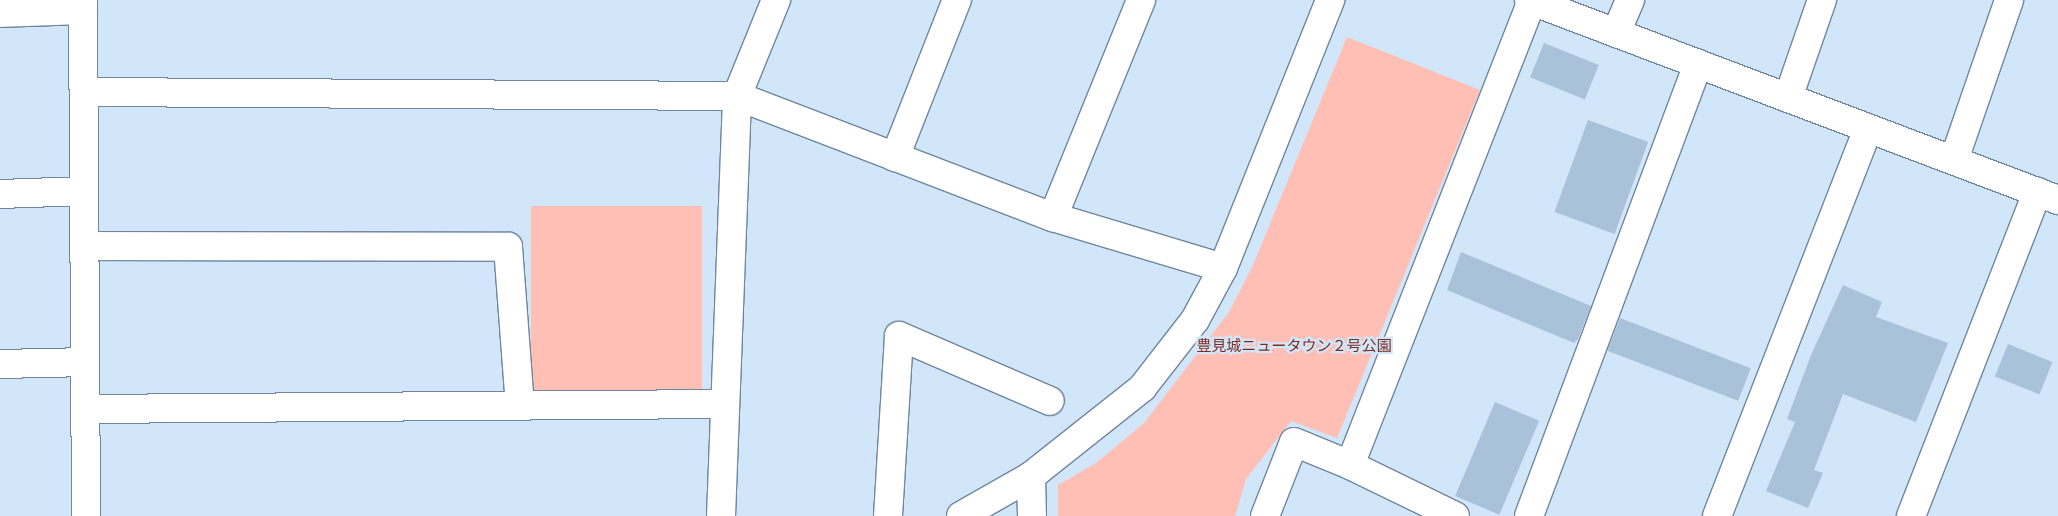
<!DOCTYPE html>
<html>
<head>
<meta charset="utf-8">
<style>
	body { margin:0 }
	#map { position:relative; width:2058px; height:516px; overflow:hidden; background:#d2e6fa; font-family:Ubuntu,"Noto Sans JP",sans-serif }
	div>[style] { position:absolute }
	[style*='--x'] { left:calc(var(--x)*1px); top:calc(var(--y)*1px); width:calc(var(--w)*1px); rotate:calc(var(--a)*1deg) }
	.green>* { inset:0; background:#ffbfb4; transform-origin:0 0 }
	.building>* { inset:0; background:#a9c1d9; transform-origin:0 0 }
	.roads { filter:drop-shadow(1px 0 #6f869d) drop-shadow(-1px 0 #6f869d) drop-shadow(0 1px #6f869d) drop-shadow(0 -1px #6f869d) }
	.street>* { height:28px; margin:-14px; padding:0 14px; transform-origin:14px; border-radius:14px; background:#fff }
	.secondary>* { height:28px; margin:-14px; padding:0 14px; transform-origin:14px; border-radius:14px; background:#fff }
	span { translate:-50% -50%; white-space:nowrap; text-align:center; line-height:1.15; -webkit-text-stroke:4.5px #d2e6fa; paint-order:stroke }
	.park-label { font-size:15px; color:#7d2b20 }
</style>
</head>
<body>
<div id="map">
	<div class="green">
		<div style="clip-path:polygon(1347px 37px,1480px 90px,1337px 438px,1291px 421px,1246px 479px,1235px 516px,1058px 516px,1058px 485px,1096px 463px,1144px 423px,1229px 312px,1253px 265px)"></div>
		<div style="left:531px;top:206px;width:171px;height:186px"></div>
	</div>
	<div class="building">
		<div style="left:1544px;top:43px;width:59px;height:37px;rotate:22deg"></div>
		<div style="left:1588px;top:120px;width:64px;height:98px;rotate:20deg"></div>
		<div style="clip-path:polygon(1461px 252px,1591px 306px,1578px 339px,1574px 343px,1447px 290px)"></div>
		<div style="clip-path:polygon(1843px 285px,1882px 302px,1876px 317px,1948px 343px,1916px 422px,1843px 394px,1814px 470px,1823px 473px,1808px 508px,1766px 491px,1795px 422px,1787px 419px,1811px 355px)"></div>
		<div style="left:1620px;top:318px;width:140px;height:35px;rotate:21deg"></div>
		<div style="left:2008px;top:344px;width:48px;height:35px;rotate:22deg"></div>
		<div style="left:1495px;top:402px;width:48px;height:102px;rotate:23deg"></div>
	</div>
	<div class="roads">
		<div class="street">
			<div style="--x:83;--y:0;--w:516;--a:89.67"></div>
			<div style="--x:0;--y:13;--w:83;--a:-2.1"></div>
			<div style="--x:1616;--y:33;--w:36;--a:-67"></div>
			<div style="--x:84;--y:92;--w:653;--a:0.35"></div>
			<div style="--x:737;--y:96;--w:338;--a:21"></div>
			<div style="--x:1053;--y:217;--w:177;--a:16.7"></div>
			<div style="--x:1788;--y:98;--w:104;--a:-70.9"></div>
			<div style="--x:895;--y:157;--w:169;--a:-68.5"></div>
			<div style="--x:1954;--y:160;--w:169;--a:-71"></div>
			<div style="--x:0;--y:194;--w:84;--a:-2"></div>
			<div style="--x:1053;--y:217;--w:234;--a:-67.9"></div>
			<div style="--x:84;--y:246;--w:424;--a:0.1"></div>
			<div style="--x:508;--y:247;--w:158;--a:85.7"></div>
			<div style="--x:0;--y:364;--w:85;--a:-1.3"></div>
			<div style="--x:85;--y:409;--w:640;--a:-0.45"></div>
			<div style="--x:1031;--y:476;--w:40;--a:88.6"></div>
			<div style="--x:721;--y:516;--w:420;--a:-87.8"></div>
			<div style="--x:737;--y:96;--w:104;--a:-67.9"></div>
			<div style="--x:888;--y:516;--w:180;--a:-86.5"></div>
			<div style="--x:899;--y:336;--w:164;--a:23.3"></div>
			<div style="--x:961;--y:516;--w:81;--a:-29.7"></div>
			<div style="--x:1031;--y:476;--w:142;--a:-38.4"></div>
			<div style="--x:1142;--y:388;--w:86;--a:-52.1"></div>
			<div style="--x:1195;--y:320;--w:59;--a:-61.7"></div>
			<div style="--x:1223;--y:268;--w:289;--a:-68.2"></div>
			<div style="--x:1265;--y:516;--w:79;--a:-68.6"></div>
			<div style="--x:1294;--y:442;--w:61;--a:22.3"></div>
			<div style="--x:1455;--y:516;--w:117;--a:-154.1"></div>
			<div style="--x:1350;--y:465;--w:498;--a:-68.6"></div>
			<div style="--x:1529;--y:516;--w:483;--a:-69.5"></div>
			<div style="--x:1717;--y:516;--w:416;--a:-68.7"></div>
			<div style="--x:1911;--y:516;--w:348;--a:-68.7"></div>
		</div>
		<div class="secondary">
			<div style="--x:1529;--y:0;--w:566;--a:20.71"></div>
		</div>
	</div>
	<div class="park-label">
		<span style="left:1294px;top:346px">豊見城ニュータウン２号公園</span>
	</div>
</div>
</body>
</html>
